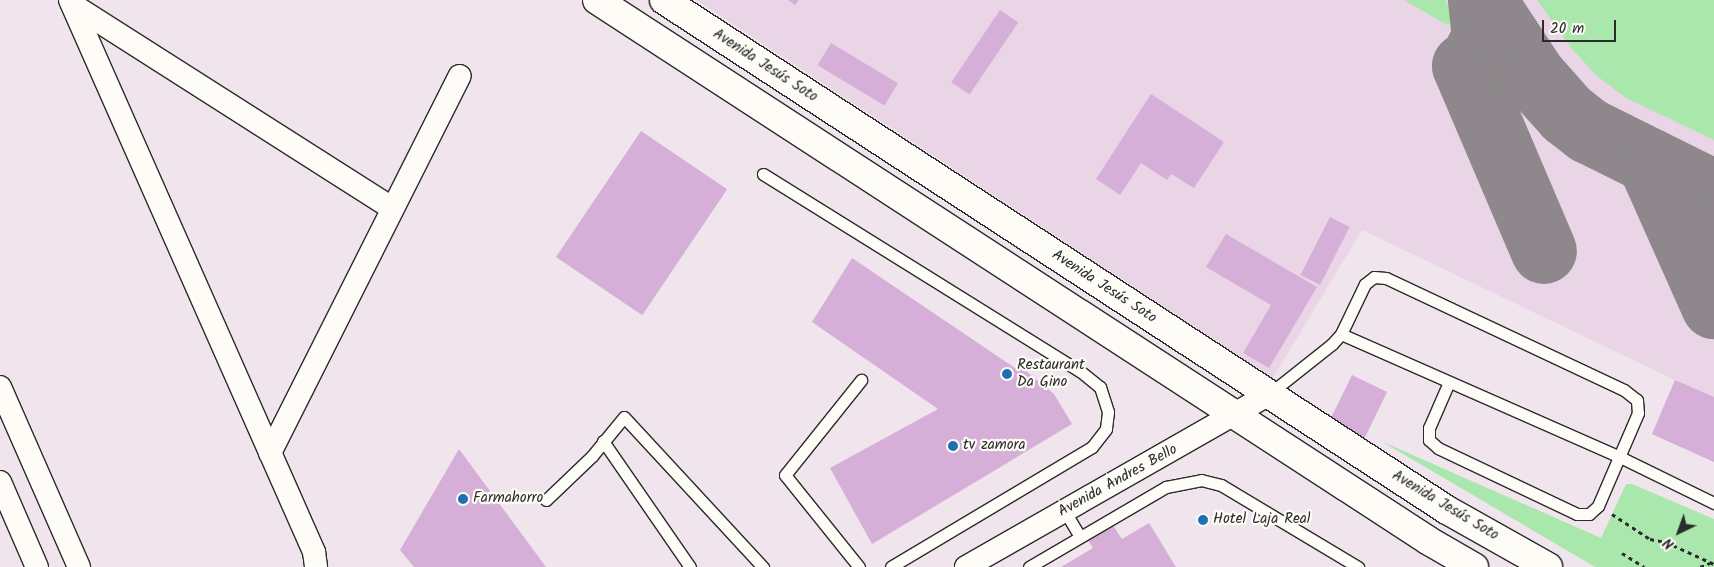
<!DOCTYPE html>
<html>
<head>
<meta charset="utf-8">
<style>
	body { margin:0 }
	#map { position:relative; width:1714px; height:567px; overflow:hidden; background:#f1e5ed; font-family:Kalam,sans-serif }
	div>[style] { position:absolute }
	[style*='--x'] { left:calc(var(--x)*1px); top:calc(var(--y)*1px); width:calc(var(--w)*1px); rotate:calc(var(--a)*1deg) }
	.built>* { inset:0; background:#e9d5e6 }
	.green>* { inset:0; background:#aae7ad }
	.taxiway>* { height:66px; margin:-33px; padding:0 33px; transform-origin:33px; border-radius:33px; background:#8e888c }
	.building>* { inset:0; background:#d5afd7; transform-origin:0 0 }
	.path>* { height:3px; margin-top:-1.5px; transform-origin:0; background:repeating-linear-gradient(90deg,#2b2b2b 0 4px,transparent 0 8px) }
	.roads { filter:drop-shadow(1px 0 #2b2b2b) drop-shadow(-1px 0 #2b2b2b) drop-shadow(0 1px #2b2b2b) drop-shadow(0 -1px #2b2b2b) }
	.lane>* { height:11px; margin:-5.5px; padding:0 5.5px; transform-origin:5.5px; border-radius:5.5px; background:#fdfcf7 }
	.street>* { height:22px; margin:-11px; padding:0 11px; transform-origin:11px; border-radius:11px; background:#fdfcf7 }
	.primary>* { height:28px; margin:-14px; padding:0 14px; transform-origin:14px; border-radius:14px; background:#fdfcf7 }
	.dots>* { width:14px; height:14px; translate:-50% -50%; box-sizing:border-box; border:2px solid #fdfcf7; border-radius:50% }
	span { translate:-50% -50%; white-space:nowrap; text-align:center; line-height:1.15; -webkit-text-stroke:4.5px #fdfcf7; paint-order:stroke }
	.street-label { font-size:15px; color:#2b2b2b }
	.poi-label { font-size:15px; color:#2b2b2b }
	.left { translate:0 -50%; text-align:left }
	.north { position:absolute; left:1654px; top:507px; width:50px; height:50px; -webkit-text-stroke:4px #fdfcf7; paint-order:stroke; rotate:222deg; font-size:14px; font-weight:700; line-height:20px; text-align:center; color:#2b2b2b }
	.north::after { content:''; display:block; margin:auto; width:18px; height:22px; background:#2b2b2b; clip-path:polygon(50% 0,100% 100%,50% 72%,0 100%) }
	.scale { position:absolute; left:1542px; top:20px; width:74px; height:22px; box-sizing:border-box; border:2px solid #2b2b2b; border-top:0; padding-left:6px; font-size:15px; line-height:18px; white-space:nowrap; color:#2b2b2b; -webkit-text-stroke:4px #fdfcf7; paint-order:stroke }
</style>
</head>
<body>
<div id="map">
	<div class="built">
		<div style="clip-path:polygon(696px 0,1714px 0,1714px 462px,1652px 434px,1675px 380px,1362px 230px,1273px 378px)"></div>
	</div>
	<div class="green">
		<div style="clip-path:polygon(1404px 0,1445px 0,1457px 19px,1447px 25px)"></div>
		<div style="clip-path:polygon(1537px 0,1714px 0,1714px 140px,1626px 98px,1597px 76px,1572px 49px)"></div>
		<div style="clip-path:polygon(1381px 441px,1601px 538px,1626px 484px,1632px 484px,1714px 519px,1714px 567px,1595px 567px)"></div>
	</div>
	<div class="taxiway">
		<div style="--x:1481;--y:0;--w:37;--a:84"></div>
		<div style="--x:1485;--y:37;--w:28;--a:117"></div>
		<div style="--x:1472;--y:62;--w:8;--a:150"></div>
		<div style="--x:1465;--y:66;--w:201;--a:66.9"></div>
		<div style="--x:1483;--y:0;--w:92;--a:56.5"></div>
		<div style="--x:1534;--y:77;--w:50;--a:48.3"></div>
		<div style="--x:1567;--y:114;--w:28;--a:38"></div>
		<div style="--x:1589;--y:131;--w:140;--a:26.4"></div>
		<div style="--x:1650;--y:162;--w:158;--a:66"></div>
	</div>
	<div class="building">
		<div style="clip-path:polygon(788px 0,799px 0,795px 5px)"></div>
		<div style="left:1000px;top:10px;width:22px;height:87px;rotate:34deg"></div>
		<div style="left:831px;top:43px;width:78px;height:26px;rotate:31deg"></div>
		<div style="clip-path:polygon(1151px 94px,1224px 142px,1194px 188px,1171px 174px,1167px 180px,1141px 163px,1120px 195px,1096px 179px)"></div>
		<div style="left:641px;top:131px;width:104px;height:152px;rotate:34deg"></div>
		<div style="left:1330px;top:217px;width:22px;height:65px;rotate:27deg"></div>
		<div style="clip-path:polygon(1226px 234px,1317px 287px,1269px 368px,1243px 353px,1271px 305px,1206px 267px)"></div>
		<div style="clip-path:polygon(852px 258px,1015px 368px,1020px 366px,1054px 394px,1072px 424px,872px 544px,830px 468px,938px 409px,812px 322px)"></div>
		<div style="left:1352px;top:375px;width:39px;height:51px;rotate:26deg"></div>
		<div style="clip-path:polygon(1675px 380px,1714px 397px,1714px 462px,1652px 434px)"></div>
		<div style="clip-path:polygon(459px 449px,546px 567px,414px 567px,400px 550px)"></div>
		<div style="clip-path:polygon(1149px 523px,1176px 567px,1061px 567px,1093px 548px,1087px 539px,1112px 524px,1122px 539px)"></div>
	</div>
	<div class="path">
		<div style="--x:1612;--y:514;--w:45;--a:33.3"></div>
		<div style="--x:1650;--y:539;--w:16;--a:11"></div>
		<div style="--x:1666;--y:542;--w:53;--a:24.6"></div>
		<div style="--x:1622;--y:553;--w:26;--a:32"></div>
		<div style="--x:1700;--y:567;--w:11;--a:-22"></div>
	</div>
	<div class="roads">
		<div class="lane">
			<div style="--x:763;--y:174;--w:373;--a:31.9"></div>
			<div style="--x:1080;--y:371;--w:26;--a:39"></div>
			<div style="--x:1100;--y:387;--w:26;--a:72"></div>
			<div style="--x:1108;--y:412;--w:17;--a:97"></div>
			<div style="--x:1106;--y:429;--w:23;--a:128"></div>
			<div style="--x:1092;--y:447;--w:234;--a:149.2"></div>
			<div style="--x:1341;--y:334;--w:305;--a:23.8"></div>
			<div style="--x:1620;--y:457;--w:105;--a:26.1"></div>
			<div style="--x:1269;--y:394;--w:80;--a:-38.4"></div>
			<div style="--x:1332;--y:344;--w:13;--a:-48"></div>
			<div style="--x:1341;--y:334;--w:55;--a:-64.4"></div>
			<div style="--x:1365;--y:284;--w:11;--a:-38"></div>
			<div style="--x:1374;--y:277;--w:12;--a:5"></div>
			<div style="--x:1386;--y:278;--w:263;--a:25.2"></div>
			<div style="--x:1624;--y:390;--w:16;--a:38"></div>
			<div style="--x:1637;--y:400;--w:13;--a:86"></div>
			<div style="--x:1638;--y:413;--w:101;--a:113.3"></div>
			<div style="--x:1598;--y:506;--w:12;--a:138"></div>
			<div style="--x:1589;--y:514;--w:12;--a:180"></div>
			<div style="--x:1577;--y:514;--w:154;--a:-154.6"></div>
			<div style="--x:1438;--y:448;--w:12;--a:-138"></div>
			<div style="--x:1429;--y:440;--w:12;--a:-90"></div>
			<div style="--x:1429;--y:428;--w:50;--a:-66.5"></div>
			<div style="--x:603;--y:441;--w:153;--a:55.4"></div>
			<div style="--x:546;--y:500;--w:64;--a:-43.7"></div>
			<div style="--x:592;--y:456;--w:50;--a:-50.6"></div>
			<div style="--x:624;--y:417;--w:205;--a:47.2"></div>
			<div style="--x:1064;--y:510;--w:31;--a:59"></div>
			<div style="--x:859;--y:567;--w:118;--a:-128.8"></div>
			<div style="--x:785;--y:475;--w:122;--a:-51.3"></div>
			<div style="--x:1029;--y:567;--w:159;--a:-30.3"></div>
			<div style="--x:1166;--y:487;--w:36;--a:-11"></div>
			<div style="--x:1201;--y:480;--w:21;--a:14"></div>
			<div style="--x:1221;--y:485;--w:160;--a:30.9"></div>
		</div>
		<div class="street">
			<div style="--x:70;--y:0;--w:604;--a:66.15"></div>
			<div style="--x:314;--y:552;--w:15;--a:82"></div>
			<div style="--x:73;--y:5;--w:379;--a:32.5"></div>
			<div style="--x:0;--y:387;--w:197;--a:66.3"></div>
			<div style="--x:270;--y:453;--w:422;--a:-63.3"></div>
			<div style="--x:0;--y:482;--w:93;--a:66.5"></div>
			<div style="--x:966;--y:567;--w:349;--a:-29.7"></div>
		</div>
		<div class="primary">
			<div style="--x:597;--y:0;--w:992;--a:33.03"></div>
			<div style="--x:1429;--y:541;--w:52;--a:30"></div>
			<div style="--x:664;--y:0;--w:934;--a:33.08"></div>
			<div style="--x:1447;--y:510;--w:116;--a:29.4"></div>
		</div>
	</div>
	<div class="dots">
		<div style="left:1007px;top:374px;background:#1f6fb2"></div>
		<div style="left:953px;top:446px;background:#1f6fb2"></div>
		<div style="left:463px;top:499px;background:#1f6fb2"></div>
		<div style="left:1203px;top:520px;background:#1f6fb2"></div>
	</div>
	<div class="street-label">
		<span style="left:765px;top:66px;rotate:33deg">Avenida Jesús Soto</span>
		<span style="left:1104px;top:287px;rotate:33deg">Avenida Jesús Soto</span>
		<span style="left:1118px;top:481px;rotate:-29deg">Avenida Andres Bello</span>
		<span style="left:1445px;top:506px;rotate:31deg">Avenida Jesús Soto</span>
	</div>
	<div class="poi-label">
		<span class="left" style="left:1017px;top:374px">Restaurant<br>Da Gino</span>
		<span class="left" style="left:963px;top:446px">tv zamora</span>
		<span class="left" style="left:473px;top:499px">Farmahorro</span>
		<span class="left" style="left:1213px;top:520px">Hotel Laja Real</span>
	</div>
	<div class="north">N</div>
	<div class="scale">20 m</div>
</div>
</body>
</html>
